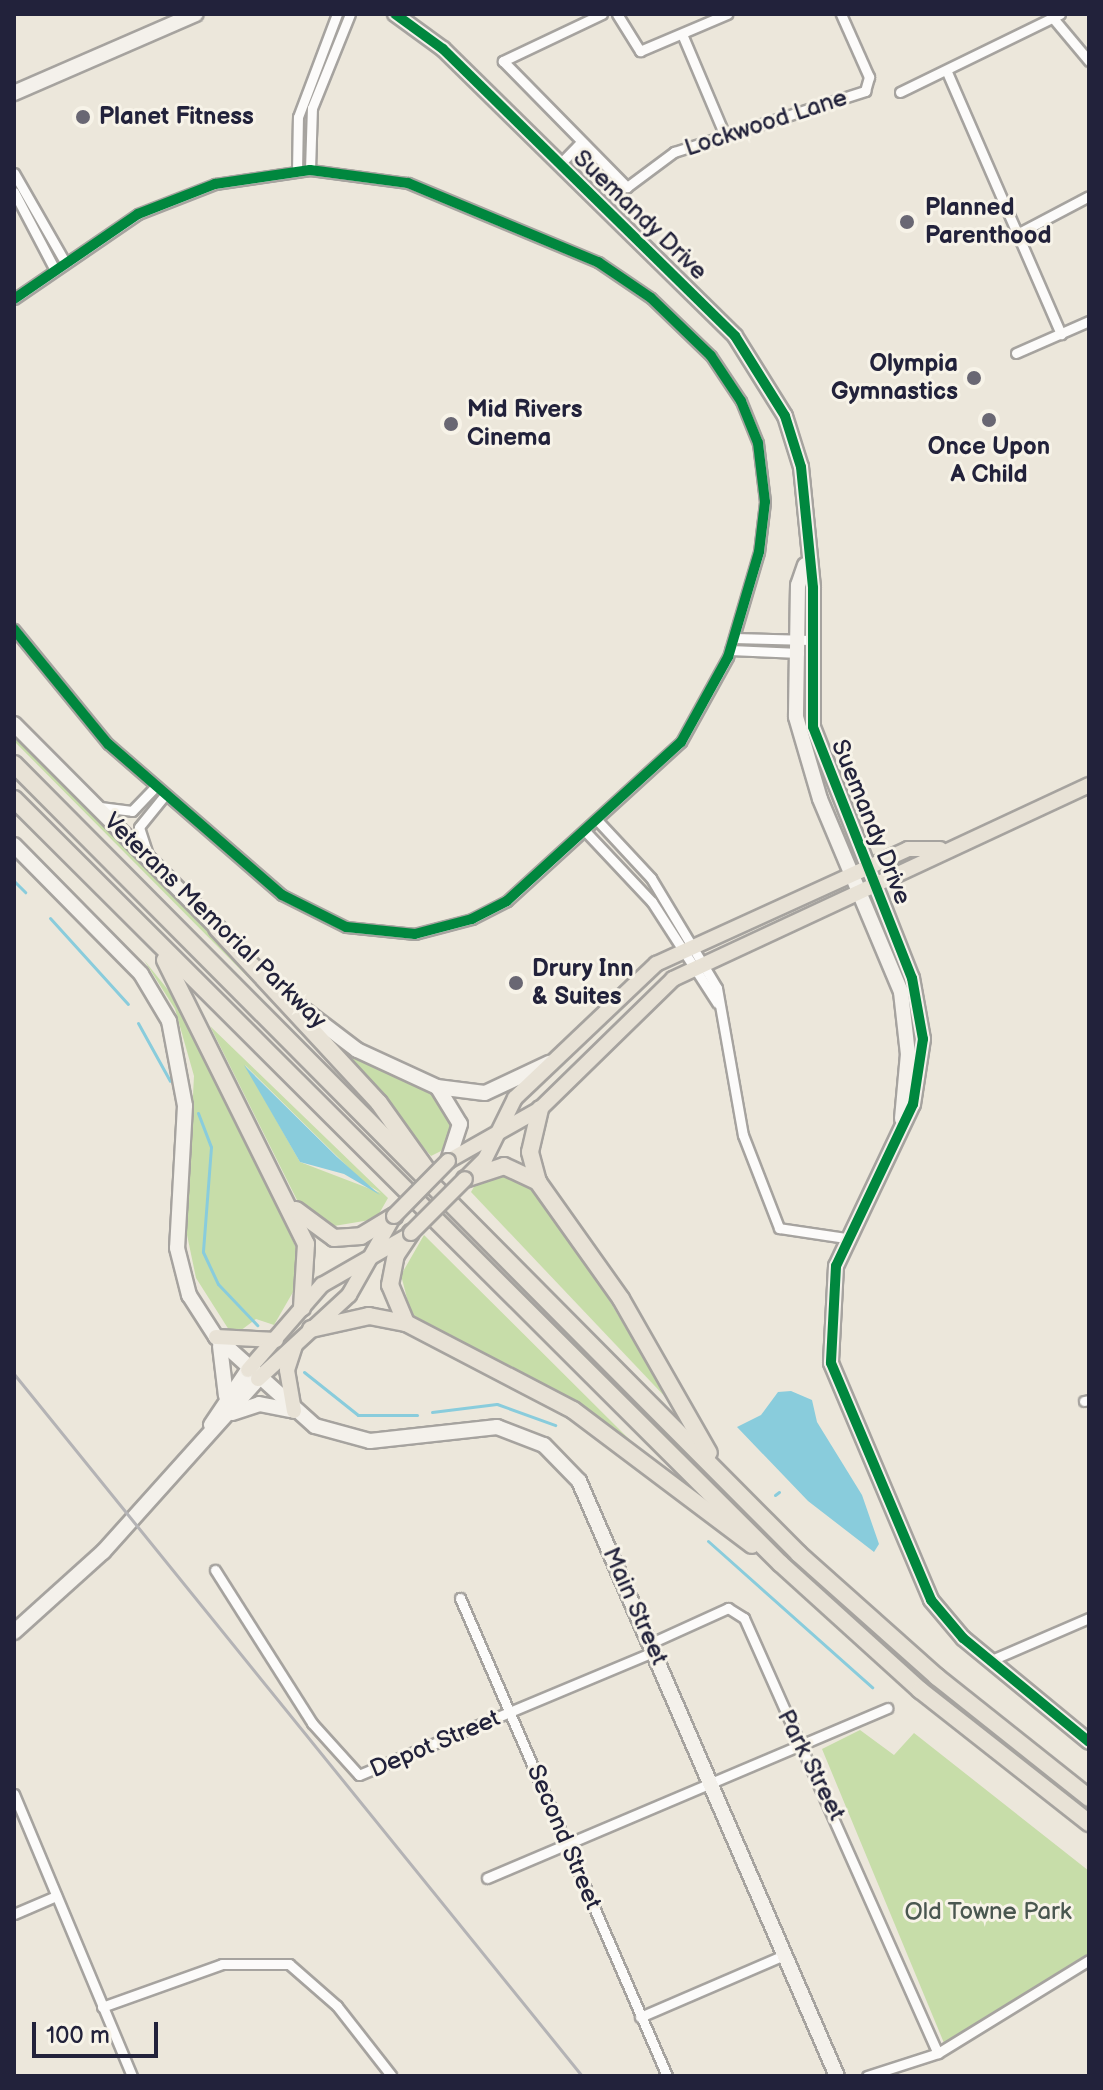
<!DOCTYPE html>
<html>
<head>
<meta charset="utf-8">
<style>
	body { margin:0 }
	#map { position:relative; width:1103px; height:2090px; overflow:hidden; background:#ece7db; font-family:"Balsamiq Sans",sans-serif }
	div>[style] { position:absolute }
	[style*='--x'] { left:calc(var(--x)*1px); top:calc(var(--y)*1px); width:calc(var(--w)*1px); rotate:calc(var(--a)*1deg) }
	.green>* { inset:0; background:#c7dda9 }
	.water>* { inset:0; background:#89ccdc }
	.stream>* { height:3px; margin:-1.5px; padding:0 1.5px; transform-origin:1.5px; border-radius:1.5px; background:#89ccdc }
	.roads { filter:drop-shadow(2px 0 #a6a39f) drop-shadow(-2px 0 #a6a39f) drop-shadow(0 2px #a6a39f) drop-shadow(0 -2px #a6a39f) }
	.street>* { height:9px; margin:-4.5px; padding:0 4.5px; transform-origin:4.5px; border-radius:4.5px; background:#fcfbfa }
	.secondary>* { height:14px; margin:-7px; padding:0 7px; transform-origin:7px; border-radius:7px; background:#f4f1eb }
	.primary>* { height:14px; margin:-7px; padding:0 7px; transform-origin:7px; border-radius:7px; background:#e8e2d6 }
	.highway>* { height:16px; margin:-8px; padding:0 8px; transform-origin:8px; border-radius:8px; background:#e8e2d6 }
	.rail>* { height:3px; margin:-1.5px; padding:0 1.5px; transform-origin:1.5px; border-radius:1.5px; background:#b4b3b5 }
	.bridges { filter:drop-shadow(2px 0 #a6a39f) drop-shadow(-2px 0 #a6a39f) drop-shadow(0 2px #a6a39f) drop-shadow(0 -2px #a6a39f) }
	.primary-bridge>* { height:14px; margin:-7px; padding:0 7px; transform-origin:7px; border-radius:7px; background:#e8e2d6 }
	.cycleway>* { height:10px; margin:-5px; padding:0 5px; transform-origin:5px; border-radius:5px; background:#00873e }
	.dots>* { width:22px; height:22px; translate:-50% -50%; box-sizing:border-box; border:4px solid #f7f3e8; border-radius:50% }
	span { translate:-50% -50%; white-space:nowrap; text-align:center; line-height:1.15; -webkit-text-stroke:6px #f7f3e8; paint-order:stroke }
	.poi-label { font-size:24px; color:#22223b; font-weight:700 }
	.left { translate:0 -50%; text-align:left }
	.right { translate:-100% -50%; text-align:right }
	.street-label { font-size:24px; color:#22223b }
	.park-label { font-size:24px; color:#4a5750 }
	.frame { position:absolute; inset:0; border:16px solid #22223b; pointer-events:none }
	.scale { position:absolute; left:32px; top:2022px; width:126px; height:36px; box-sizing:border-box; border:4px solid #22223b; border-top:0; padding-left:10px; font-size:24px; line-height:28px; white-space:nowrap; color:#22223b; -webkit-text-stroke:6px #f7f3e8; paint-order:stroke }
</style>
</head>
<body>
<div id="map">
	<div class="green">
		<div style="clip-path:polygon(14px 737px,283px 1008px,345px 1075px,14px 741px)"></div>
		<div style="clip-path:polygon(144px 960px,181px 1006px,209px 1054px,296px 1248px,293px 1292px,274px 1325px,256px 1319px,236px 1334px,229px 1330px,196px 1278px,186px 1230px,194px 1076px,175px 1009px)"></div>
		<div style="clip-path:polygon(evenodd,210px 1026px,388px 1198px,376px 1219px,328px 1227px,299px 1204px,210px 1026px,245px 1065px,363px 1182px,381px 1193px,300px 1162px,245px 1065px)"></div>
		<div style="clip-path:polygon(333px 1044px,445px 1101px,454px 1129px,447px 1148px,431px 1156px)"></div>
		<div style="clip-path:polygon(505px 1173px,529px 1184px,590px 1268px,670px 1402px,471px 1192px,478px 1180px)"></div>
		<div style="clip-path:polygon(424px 1235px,632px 1442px,631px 1444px,565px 1398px,411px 1314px,401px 1275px)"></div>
		<div style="clip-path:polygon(860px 1730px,894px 1755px,914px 1733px,1089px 1871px,1089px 1955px,944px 2043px,822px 1749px)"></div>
	</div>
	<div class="water">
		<div style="clip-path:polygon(244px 1065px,337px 1157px,380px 1195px,344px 1174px,300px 1162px)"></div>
		<div style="clip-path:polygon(791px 1391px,812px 1400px,817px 1422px,862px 1495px,879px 1544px,874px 1552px,808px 1501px,737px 1427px,761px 1415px,778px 1392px)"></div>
	</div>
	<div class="stream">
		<div style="--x:14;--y:881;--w:16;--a:45"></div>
		<div style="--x:50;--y:918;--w:116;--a:47.8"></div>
		<div style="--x:138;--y:1023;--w:66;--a:61.1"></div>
		<div style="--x:198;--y:1113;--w:36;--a:69"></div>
		<div style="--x:211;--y:1147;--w:105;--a:94.4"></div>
		<div style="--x:203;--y:1252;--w:35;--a:65"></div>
		<div style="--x:218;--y:1284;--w:57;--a:46.4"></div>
		<div style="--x:304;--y:1372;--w:69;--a:38.5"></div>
		<div style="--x:358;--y:1415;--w:59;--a:0"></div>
		<div style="--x:432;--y:1412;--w:65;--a:-7"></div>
		<div style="--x:497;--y:1404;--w:62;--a:19.9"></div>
		<div style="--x:775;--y:1495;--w:5;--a:-37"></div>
		<div style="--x:708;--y:1541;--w:220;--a:41.7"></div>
	</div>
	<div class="roads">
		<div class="street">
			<div style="--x:602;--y:14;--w:110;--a:154.6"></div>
			<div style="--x:503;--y:61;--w:177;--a:45.5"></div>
			<div style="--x:627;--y:187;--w:59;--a:-36.7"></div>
			<div style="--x:674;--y:152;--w:201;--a:-17.7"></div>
			<div style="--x:865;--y:91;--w:15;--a:-74"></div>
			<div style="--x:869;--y:77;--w:69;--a:-114"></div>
			<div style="--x:617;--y:14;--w:44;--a:58.1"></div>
			<div style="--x:640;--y:51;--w:95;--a:-23"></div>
			<div style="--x:1053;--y:18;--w:56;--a:50.1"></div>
			<div style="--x:682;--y:34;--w:111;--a:67.1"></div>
			<div style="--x:947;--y:72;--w:286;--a:66.5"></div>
			<div style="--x:900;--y:92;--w:178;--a:-26"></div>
			<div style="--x:559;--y:165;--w:29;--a:-46"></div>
			<div style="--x:310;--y:170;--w:62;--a:-88.2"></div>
			<div style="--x:312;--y:108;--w:101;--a:-68"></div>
			<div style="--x:297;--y:172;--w:55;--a:-89"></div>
			<div style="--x:298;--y:117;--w:110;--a:-69.3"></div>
			<div style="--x:14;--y:173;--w:103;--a:60.2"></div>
			<div style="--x:14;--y:192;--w:88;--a:62.3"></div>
			<div style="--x:1017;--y:234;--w:81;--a:-27.8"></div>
			<div style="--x:14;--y:299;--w:150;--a:-34.4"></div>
			<div style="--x:138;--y:214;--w:83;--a:-21.3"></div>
			<div style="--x:215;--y:184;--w:96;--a:-8.4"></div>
			<div style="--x:310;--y:170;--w:99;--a:7.6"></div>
			<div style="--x:408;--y:183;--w:206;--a:22.6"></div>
			<div style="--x:598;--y:262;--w:64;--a:34.2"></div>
			<div style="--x:651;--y:298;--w:83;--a:44"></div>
			<div style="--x:711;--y:356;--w:54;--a:56.3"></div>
			<div style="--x:741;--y:401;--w:45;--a:68"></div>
			<div style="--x:758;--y:443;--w:59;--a:83.2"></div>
			<div style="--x:765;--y:502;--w:50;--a:96.8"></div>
			<div style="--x:759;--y:552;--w:109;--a:106.4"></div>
			<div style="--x:728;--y:657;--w:97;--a:118.9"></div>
			<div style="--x:681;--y:742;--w:236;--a:137.6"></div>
			<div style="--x:507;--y:901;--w:39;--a:153"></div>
			<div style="--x:472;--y:919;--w:59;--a:165.3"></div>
			<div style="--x:415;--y:934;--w:69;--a:-174.2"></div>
			<div style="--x:346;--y:927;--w:72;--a:-153.4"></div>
			<div style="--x:282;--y:895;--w:230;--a:-139"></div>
			<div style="--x:108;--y:744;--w:149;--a:-129.3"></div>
			<div style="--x:1016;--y:353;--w:80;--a:-23.7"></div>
			<div style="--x:734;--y:638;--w:76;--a:1.5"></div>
			<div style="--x:730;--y:650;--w:69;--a:2.5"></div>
			<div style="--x:100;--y:807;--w:32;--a:7"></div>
			<div style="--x:132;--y:811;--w:32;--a:-46"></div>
			<div style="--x:598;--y:821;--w:78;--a:47.1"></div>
			<div style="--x:651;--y:878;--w:128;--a:59"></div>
			<div style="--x:717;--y:988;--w:149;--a:80"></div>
			<div style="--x:743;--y:1135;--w:100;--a:68.8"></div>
			<div style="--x:779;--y:1228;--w:68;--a:8.5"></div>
			<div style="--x:586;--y:832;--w:96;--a:46.7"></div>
			<div style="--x:652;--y:902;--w:120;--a:57.2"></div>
			<div style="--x:148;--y:855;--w:29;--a:-108"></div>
			<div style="--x:139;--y:827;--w:38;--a:-51"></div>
			<div style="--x:1084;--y:1401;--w:5;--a:-11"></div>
			<div style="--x:215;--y:1570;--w:181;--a:57.6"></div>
			<div style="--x:312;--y:1723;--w:70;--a:47.9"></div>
			<div style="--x:359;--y:1775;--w:321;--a:-22.7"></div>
			<div style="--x:460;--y:1598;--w:521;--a:66.58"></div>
			<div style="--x:651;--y:1643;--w:85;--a:-24.4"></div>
			<div style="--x:728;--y:1608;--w:19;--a:32"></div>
			<div style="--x:744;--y:1618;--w:476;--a:66"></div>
			<div style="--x:989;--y:1661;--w:109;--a:-23.3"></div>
			<div style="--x:14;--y:1794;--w:306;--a:67.3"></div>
			<div style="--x:487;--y:1878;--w:435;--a:-23"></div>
			<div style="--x:14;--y:1914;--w:46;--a:-23.2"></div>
			<div style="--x:102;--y:2007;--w:127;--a:-19.7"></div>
			<div style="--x:222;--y:1964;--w:67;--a:0"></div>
			<div style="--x:289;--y:1964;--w:64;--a:41.2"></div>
			<div style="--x:337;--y:2006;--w:88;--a:52"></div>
			<div style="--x:640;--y:2017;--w:159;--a:-23.3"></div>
			<div style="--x:867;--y:2076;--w:75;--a:-17.9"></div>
			<div style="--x:938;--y:2053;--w:177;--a:-31.6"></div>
		</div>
		<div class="secondary">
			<div style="--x:395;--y:14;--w:59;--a:36.1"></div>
			<div style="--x:443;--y:49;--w:409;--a:44.5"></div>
			<div style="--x:735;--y:336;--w:94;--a:58"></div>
			<div style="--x:785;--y:416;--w:53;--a:72.6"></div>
			<div style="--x:801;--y:467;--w:122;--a:84.3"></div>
			<div style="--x:813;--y:588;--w:139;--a:90"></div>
			<div style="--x:813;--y:727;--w:270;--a:68.5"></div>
			<div style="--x:912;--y:978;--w:62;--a:79.8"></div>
			<div style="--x:923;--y:1039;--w:66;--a:98.7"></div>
			<div style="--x:913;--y:1104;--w:179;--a:115.4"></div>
			<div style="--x:836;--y:1266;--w:97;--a:93"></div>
			<div style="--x:831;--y:1363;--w:257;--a:67.1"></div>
			<div style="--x:931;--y:1600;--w:50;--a:49.9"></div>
			<div style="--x:963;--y:1638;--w:163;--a:39.5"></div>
			<div style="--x:14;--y:93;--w:198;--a:-23.5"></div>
			<div style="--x:805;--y:565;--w:21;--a:109"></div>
			<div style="--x:798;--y:585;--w:132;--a:90.9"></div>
			<div style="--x:796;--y:717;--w:85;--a:73.7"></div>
			<div style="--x:820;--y:799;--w:209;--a:67.2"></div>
			<div style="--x:901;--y:992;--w:62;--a:83.6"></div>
			<div style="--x:908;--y:1054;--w:65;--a:95.3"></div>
			<div style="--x:14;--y:724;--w:298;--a:45.1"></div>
			<div style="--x:14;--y:845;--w:181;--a:45.4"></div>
			<div style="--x:141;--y:974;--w:55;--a:59.2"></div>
			<div style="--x:169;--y:1021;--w:86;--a:79.3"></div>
			<div style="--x:185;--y:1106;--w:142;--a:93.2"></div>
			<div style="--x:177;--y:1248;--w:49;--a:75.7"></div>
			<div style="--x:189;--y:1295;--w:50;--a:57.3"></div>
			<div style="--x:216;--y:1337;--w:133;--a:42"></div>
			<div style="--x:315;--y:1426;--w:57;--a:15.3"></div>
			<div style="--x:370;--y:1441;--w:128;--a:-6.3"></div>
			<div style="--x:497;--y:1427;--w:50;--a:21"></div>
			<div style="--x:544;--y:1445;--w:50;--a:45.8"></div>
			<div style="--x:579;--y:1481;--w:649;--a:66.56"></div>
			<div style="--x:294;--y:1002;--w:79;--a:37.3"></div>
			<div style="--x:357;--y:1050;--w:88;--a:24.8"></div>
			<div style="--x:437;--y:1087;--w:48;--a:7.1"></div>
			<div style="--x:485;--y:1093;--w:71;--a:-25.1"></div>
			<div style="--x:438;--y:1088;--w:42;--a:58.6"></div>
			<div style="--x:460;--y:1124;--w:39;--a:108"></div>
			<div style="--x:220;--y:1346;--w:50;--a:83.2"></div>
			<div style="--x:232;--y:1413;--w:28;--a:-18"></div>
			<div style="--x:259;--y:1404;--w:31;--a:11"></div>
			<div style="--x:211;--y:1425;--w:66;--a:-56.1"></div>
			<div style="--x:14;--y:1632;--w:120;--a:-42"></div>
			<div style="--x:103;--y:1552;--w:232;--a:-48.1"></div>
		</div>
		<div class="primary">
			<div style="--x:448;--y:1161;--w:106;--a:-29.5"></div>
			<div style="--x:540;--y:1109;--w:186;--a:-44.3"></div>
			<div style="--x:673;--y:979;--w:459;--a:-25"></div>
			<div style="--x:465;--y:1179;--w:28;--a:-45"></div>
			<div style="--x:485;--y:1159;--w:68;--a:-63.8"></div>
			<div style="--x:515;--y:1098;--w:195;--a:-43.5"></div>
			<div style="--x:656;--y:964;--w:277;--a:-24.5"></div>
			<div style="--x:908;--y:849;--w:32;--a:0"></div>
			<div style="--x:216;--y:1337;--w:60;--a:2.9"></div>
			<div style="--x:248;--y:1370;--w:113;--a:-49"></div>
			<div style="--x:322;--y:1285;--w:95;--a:-29.8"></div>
			<div style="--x:258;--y:1379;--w:124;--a:-42.7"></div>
			<div style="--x:349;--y:1295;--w:87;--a:-60.5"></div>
			<div style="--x:294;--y:1411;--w:42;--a:-99.7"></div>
			<div style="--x:287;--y:1370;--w:25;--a:-72"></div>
		</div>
		<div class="highway">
			<div style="--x:14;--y:764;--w:1114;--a:45.18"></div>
			<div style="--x:799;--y:1554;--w:185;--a:41.7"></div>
			<div style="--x:937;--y:1677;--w:194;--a:38.5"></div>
			<div style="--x:14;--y:799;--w:1083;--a:44.93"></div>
			<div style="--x:781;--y:1564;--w:188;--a:42.2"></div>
			<div style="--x:920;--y:1690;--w:215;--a:38.2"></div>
			<div style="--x:217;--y:928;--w:238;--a:47.2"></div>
			<div style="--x:379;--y:1103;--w:86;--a:54.5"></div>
			<div style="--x:165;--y:960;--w:317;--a:63.6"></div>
			<div style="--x:306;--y:1244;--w:64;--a:93.6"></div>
			<div style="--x:465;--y:1179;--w:41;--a:-18.4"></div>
			<div style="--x:504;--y:1166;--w:38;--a:25"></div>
			<div style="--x:538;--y:1182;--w:143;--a:54.6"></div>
			<div style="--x:621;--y:1299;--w:177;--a:60.3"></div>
			<div style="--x:538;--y:1182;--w:31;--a:-105"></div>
			<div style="--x:530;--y:1152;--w:44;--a:-76.9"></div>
			<div style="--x:296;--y:1210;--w:47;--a:36.4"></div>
			<div style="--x:334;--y:1238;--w:27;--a:-4"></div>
			<div style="--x:361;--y:1236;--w:39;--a:-31"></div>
			<div style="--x:406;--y:1323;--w:41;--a:-112.8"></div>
			<div style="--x:390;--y:1285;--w:31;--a:-79"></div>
			<div style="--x:396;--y:1255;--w:27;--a:-56"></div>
			<div style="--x:311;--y:1329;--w:59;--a:-12.6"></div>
			<div style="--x:369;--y:1316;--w:38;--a:11"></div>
			<div style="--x:406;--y:1323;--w:188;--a:27.5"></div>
			<div style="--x:573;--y:1410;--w:224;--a:37"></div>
		</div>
	</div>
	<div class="rail">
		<div style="--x:14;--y:1374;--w:903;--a:51.02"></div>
	</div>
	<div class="bridges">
		<div class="primary-bridge">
			<div style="--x:394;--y:1216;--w:77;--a:-45.5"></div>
			<div style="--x:411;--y:1233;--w:76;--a:-45"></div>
		</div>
	</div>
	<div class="cycleway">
		<div style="--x:395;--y:14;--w:59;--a:36.1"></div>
		<div style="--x:443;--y:49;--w:409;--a:44.5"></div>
		<div style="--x:735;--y:336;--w:94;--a:58"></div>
		<div style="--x:785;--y:416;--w:53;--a:72.6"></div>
		<div style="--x:801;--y:467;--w:122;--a:84.3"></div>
		<div style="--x:813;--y:588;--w:139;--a:90"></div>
		<div style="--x:813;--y:727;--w:270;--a:68.5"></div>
		<div style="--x:912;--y:978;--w:62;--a:79.8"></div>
		<div style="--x:923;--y:1039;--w:66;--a:98.7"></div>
		<div style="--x:913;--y:1104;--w:179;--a:115.4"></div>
		<div style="--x:836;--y:1266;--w:97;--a:93"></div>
		<div style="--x:831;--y:1363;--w:257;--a:67.1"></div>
		<div style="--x:931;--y:1600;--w:50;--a:49.9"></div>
		<div style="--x:963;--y:1638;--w:163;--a:39.5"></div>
		<div style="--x:14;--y:299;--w:150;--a:-34.4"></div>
		<div style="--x:138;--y:214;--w:83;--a:-21.3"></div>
		<div style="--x:215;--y:184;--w:96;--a:-8.4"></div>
		<div style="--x:310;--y:170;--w:99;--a:7.6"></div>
		<div style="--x:408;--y:183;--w:206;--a:22.6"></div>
		<div style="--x:598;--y:262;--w:64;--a:34.2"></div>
		<div style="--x:651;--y:298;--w:83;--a:44"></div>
		<div style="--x:711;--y:356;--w:54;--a:56.3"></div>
		<div style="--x:741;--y:401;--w:45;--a:68"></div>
		<div style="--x:758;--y:443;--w:59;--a:83.2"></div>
		<div style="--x:765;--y:502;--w:50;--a:96.8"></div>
		<div style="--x:759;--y:552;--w:109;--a:106.4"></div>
		<div style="--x:728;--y:657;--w:97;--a:118.9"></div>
		<div style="--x:681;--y:742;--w:236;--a:137.6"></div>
		<div style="--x:507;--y:901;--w:39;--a:153"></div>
		<div style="--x:472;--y:919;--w:59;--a:165.3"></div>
		<div style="--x:415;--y:934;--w:69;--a:-174.2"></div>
		<div style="--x:346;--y:927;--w:72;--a:-153.4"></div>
		<div style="--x:282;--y:895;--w:230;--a:-139"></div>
		<div style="--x:108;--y:744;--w:149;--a:-129.3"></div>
	</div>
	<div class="dots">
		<div style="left:83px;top:117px;background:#696773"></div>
		<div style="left:907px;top:222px;background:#696773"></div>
		<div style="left:974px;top:378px;background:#696773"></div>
		<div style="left:989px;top:420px;background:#696773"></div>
		<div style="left:451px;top:424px;background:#696773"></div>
		<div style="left:516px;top:983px;background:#696773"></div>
	</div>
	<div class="poi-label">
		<span class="left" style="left:99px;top:117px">Planet Fitness</span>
		<span class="left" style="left:925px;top:222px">Planned<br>Parenthood</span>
		<span class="right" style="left:958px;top:378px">Olympia<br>Gymnastics</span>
		<span class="left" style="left:467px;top:424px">Mid Rivers<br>Cinema</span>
		<span style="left:989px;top:461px">Once Upon<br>A Child</span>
		<span class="left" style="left:532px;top:983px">Drury Inn<br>&amp; Suites</span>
	</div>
	<div class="street-label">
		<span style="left:766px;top:123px;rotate:-18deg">Lockwood Lane</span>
		<span style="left:640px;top:215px;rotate:44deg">Suemandy Drive</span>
		<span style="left:871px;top:822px;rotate:68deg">Suemandy Drive</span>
		<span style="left:215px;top:921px;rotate:44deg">Veterans Memorial Parkway</span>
		<span style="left:635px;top:1606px;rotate:66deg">Main Street</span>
		<span style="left:435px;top:1744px;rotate:-23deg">Depot Street</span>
		<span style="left:811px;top:1765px;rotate:63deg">Park Street</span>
		<span style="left:564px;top:1837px;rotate:67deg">Second Street</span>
	</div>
	<div class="park-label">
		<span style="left:988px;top:1912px">Old Towne Park</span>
	</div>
	<div class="frame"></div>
	<div class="scale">100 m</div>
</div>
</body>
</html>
